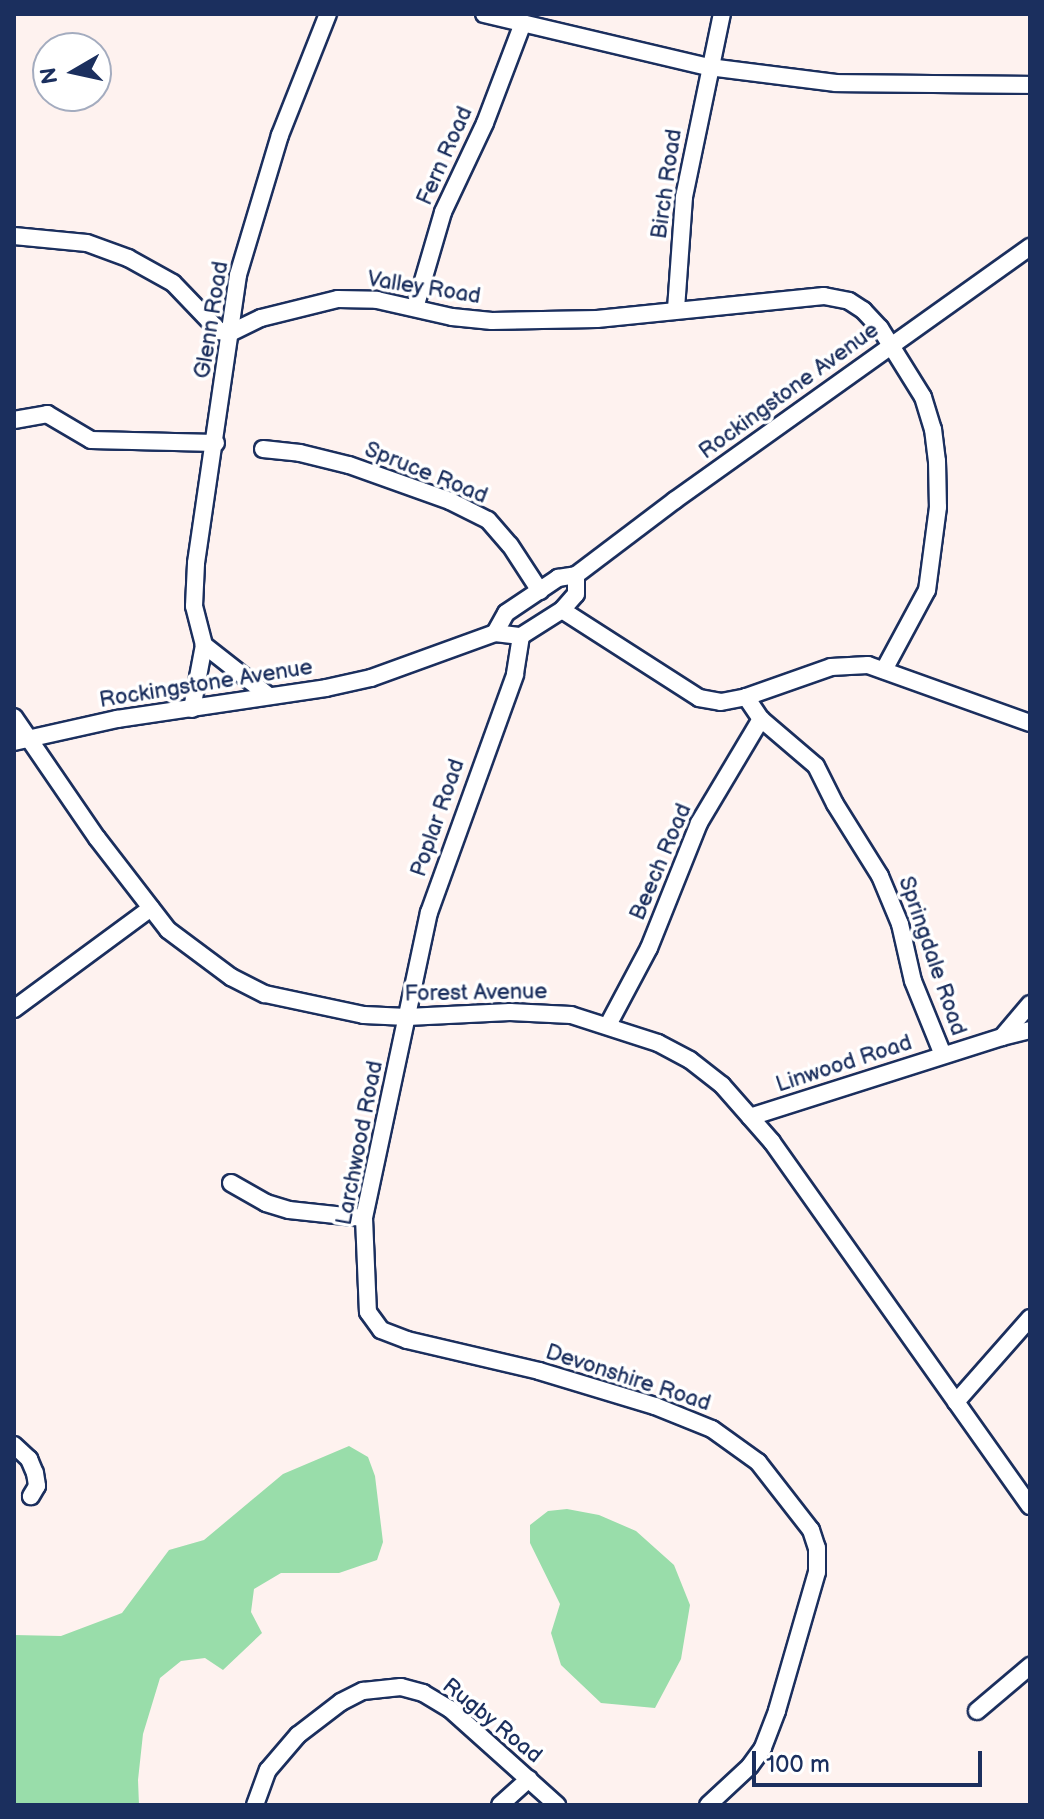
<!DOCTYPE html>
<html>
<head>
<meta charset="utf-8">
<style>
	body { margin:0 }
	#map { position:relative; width:1044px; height:1819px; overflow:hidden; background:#fef2ef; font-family:"Balsamiq Sans",sans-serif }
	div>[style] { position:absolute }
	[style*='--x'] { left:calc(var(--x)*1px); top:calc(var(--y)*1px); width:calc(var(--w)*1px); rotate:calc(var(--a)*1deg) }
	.green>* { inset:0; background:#9da }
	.roads { filter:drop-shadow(2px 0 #1b2f5e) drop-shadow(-2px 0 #1b2f5e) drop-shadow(0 2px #1b2f5e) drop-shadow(0 -2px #1b2f5e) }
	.minor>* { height:16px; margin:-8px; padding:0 8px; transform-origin:8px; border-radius:8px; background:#fff }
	span { translate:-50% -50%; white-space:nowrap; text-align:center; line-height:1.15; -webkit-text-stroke:7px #fff; paint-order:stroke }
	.street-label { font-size:22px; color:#1b2f5e }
	.frame { position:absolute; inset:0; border:16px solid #1b2f5e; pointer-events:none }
	.north { position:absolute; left:32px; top:32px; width:80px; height:80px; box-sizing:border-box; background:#fff; border:2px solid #a4acbf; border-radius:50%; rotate:261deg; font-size:22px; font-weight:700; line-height:32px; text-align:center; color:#1b2f5e }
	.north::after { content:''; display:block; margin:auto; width:28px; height:36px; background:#1b2f5e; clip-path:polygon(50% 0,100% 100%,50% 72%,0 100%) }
	.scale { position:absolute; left:752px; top:1751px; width:230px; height:36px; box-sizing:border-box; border:4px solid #1b2f5e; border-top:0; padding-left:10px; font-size:24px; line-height:28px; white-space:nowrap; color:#1b2f5e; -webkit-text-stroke:6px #fff; paint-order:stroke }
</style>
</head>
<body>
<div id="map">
	<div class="green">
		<div style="clip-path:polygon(349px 1446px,368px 1457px,375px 1476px,383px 1542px,377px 1560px,339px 1573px,281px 1573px,254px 1589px,251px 1612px,262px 1633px,223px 1670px,205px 1658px,181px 1661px,160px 1678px,143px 1734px,138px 1780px,139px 1805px,14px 1805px,14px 1635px,61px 1636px,122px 1613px,169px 1550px,204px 1540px,283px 1474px)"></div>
		<div style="clip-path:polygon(567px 1509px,599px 1515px,636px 1531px,674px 1565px,690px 1605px,681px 1659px,655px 1708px,601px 1703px,561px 1665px,551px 1633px,560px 1604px,530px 1543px,530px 1525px,548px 1511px)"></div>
	</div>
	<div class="roads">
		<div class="minor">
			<div style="--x:484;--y:14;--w:231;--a:13.3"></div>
			<div style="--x:709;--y:67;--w:128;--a:7.2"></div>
			<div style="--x:836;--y:83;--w:194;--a:0.6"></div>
			<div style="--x:14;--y:236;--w:73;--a:5.5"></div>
			<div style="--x:87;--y:243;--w:44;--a:20.1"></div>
			<div style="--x:128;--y:258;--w:51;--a:29.1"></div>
			<div style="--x:173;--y:283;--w:66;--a:46.2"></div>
			<div style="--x:219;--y:331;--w:11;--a:10"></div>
			<div style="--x:230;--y:333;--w:34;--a:-26"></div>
			<div style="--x:261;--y:318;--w:79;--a:-13.9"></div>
			<div style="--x:338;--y:299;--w:39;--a:1"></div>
			<div style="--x:377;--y:300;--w:77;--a:12.8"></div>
			<div style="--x:452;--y:317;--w:40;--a:5.7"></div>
			<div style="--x:492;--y:321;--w:105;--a:-1.1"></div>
			<div style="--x:597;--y:319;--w:228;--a:-5.8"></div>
			<div style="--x:824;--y:296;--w:25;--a:11"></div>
			<div style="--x:849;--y:301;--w:17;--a:33"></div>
			<div style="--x:863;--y:310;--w:25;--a:47"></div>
			<div style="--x:880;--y:328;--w:81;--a:58.1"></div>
			<div style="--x:923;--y:397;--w:34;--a:73"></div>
			<div style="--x:933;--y:429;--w:32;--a:83"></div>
			<div style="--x:937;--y:461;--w:46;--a:88.8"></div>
			<div style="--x:938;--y:507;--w:84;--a:97.5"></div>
			<div style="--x:927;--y:590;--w:91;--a:118.3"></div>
			<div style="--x:415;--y:308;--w:100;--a:-73.7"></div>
			<div style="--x:443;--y:212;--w:98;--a:-64.7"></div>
			<div style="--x:485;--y:123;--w:107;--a:-69.2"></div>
			<div style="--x:676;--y:309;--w:112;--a:-85.9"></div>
			<div style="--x:684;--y:197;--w:187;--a:-78.3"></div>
			<div style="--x:14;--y:420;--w:34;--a:-10"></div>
			<div style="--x:47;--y:414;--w:51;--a:30.6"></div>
			<div style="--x:91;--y:440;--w:125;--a:1.4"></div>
			<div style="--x:263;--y:449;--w:37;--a:6"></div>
			<div style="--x:300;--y:453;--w:50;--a:13.8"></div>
			<div style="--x:349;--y:465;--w:107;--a:19.6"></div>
			<div style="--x:450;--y:501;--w:42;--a:26.6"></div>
			<div style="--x:488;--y:520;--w:33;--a:49"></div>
			<div style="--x:510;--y:545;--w:55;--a:56.9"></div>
			<div style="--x:562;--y:610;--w:163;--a:32.7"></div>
			<div style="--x:699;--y:698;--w:22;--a:10"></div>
			<div style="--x:721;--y:702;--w:25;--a:-11"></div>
			<div style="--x:746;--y:697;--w:90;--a:-19.4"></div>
			<div style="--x:831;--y:667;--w:37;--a:-3"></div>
			<div style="--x:868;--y:665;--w:172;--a:19.7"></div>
			<div style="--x:495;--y:633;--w:23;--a:-61"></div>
			<div style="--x:506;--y:613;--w:63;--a:-33.9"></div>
			<div style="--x:558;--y:578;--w:18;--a:-9"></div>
			<div style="--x:576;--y:575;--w:124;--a:-37.1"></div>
			<div style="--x:675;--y:500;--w:436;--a:-35.5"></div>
			<div style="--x:521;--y:636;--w:39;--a:99"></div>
			<div style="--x:515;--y:675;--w:252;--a:109.9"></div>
			<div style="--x:429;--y:912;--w:313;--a:102"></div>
			<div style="--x:364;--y:1218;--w:94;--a:87.6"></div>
			<div style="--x:368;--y:1312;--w:22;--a:54"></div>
			<div style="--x:381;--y:1330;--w:28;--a:21"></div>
			<div style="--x:407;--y:1340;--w:136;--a:13.2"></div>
			<div style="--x:539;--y:1371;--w:121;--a:16.8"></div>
			<div style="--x:655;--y:1406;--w:61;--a:22"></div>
			<div style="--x:712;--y:1429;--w:57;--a:35.7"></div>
			<div style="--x:758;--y:1462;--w:86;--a:52.1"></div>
			<div style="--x:811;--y:1530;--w:19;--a:72"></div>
			<div style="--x:817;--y:1548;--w:24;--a:90"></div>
			<div style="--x:817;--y:1572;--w:145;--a:106.1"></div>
			<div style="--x:777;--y:1711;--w:40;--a:111"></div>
			<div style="--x:763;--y:1748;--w:22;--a:126"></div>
			<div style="--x:750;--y:1766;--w:57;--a:137.1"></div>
			<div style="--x:269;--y:696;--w:83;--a:-141.9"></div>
			<div style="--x:204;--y:645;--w:40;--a:-104.4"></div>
			<div style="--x:194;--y:606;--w:43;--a:-87.3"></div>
			<div style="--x:196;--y:563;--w:291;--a:-81.7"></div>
			<div style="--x:238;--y:275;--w:146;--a:-73.3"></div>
			<div style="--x:280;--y:135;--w:130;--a:-68.4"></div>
			<div style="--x:746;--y:697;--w:27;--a:56"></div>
			<div style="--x:761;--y:719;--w:72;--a:40.5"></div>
			<div style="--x:816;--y:766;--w:42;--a:63.4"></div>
			<div style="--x:835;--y:804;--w:85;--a:58"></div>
			<div style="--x:880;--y:876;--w:52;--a:67.4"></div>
			<div style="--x:900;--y:924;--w:58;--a:77.2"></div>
			<div style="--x:913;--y:981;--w:80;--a:67.9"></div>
			<div style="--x:192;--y:709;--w:65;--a:-79.4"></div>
			<div style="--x:14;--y:717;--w:147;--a:55.6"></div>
			<div style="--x:97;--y:838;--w:116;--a:52.3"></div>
			<div style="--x:168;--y:930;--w:79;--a:36.7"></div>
			<div style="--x:231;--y:977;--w:38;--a:27"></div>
			<div style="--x:265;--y:994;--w:101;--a:12"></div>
			<div style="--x:364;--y:1015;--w:43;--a:2.7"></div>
			<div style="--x:407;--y:1017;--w:103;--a:-2.8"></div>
			<div style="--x:510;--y:1012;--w:61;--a:2.8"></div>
			<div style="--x:571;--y:1015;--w:91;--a:17.8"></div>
			<div style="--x:658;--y:1043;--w:36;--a:28"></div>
			<div style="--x:690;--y:1060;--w:41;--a:38"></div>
			<div style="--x:722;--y:1085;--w:76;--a:48.7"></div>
			<div style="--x:772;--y:1142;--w:446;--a:54.7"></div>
			<div style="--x:14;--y:742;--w:106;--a:-12.6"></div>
			<div style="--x:117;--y:719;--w:211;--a:-8.4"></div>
			<div style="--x:326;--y:688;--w:46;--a:-12.5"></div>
			<div style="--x:371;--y:678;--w:132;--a:-19.9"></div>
			<div style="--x:495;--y:633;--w:26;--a:7"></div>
			<div style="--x:521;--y:636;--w:49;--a:-32.4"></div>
			<div style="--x:562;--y:610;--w:21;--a:-49"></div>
			<div style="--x:576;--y:594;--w:19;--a:-90"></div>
			<div style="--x:14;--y:1009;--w:170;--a:-36.4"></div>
			<div style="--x:608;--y:1025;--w:87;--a:-62"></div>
			<div style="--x:649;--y:948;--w:135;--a:-68.2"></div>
			<div style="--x:699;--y:823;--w:121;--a:-59.2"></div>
			<div style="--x:1002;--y:1037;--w:29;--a:-14"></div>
			<div style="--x:750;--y:1117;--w:264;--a:-17.6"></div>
			<div style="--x:1002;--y:1037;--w:43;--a:-49.7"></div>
			<div style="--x:231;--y:1183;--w:40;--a:29.7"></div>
			<div style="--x:266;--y:1203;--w:24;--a:17"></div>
			<div style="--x:289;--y:1210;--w:75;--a:6.1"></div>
			<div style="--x:956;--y:1402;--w:112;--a:-48.6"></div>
			<div style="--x:14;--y:1445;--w:21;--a:43"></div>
			<div style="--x:29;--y:1459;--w:15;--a:67"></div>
			<div style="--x:35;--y:1473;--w:13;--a:81"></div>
			<div style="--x:37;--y:1486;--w:12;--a:121"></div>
			<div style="--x:977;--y:1711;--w:70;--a:-40.3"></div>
			<div style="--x:255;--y:1805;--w:37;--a:-70"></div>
			<div style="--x:268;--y:1770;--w:46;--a:-49.4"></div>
			<div style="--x:298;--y:1735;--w:54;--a:-37.5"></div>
			<div style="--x:341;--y:1702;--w:25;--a:-27"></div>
			<div style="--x:363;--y:1691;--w:38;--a:-6"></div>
			<div style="--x:401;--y:1687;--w:23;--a:15"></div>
			<div style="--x:423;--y:1693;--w:31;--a:31"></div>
			<div style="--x:450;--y:1709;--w:144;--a:41.9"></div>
			<div style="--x:500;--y:1805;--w:39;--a:-42"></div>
		</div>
	</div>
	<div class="street-label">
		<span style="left:445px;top:156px;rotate:-66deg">Fern Road</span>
		<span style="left:667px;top:184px;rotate:-82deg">Birch Road</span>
		<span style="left:424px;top:288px;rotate:9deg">Valley Road</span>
		<span style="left:212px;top:320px;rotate:-81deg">Glenn Road</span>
		<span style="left:789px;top:391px;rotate:-36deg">Rockingstone Avenue</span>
		<span style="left:426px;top:473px;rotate:22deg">Spruce Road</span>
		<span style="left:206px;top:684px;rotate:-9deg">Rockingstone Avenue</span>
		<span style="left:438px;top:818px;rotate:-71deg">Poplar Road</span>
		<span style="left:661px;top:862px;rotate:-67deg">Beech Road</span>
		<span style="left:932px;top:956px;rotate:71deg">Springdale Road</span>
		<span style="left:476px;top:993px;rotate:-1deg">Forest Avenue</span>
		<span style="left:844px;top:1064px;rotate:-18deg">Linwood Road</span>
		<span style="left:360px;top:1143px;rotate:-79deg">Larchwood Road</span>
		<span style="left:628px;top:1378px;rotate:18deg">Devonshire Road</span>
		<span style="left:492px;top:1721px;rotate:39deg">Rugby Road</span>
	</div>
	<div class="frame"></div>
	<div class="north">N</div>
	<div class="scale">100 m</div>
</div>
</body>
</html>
